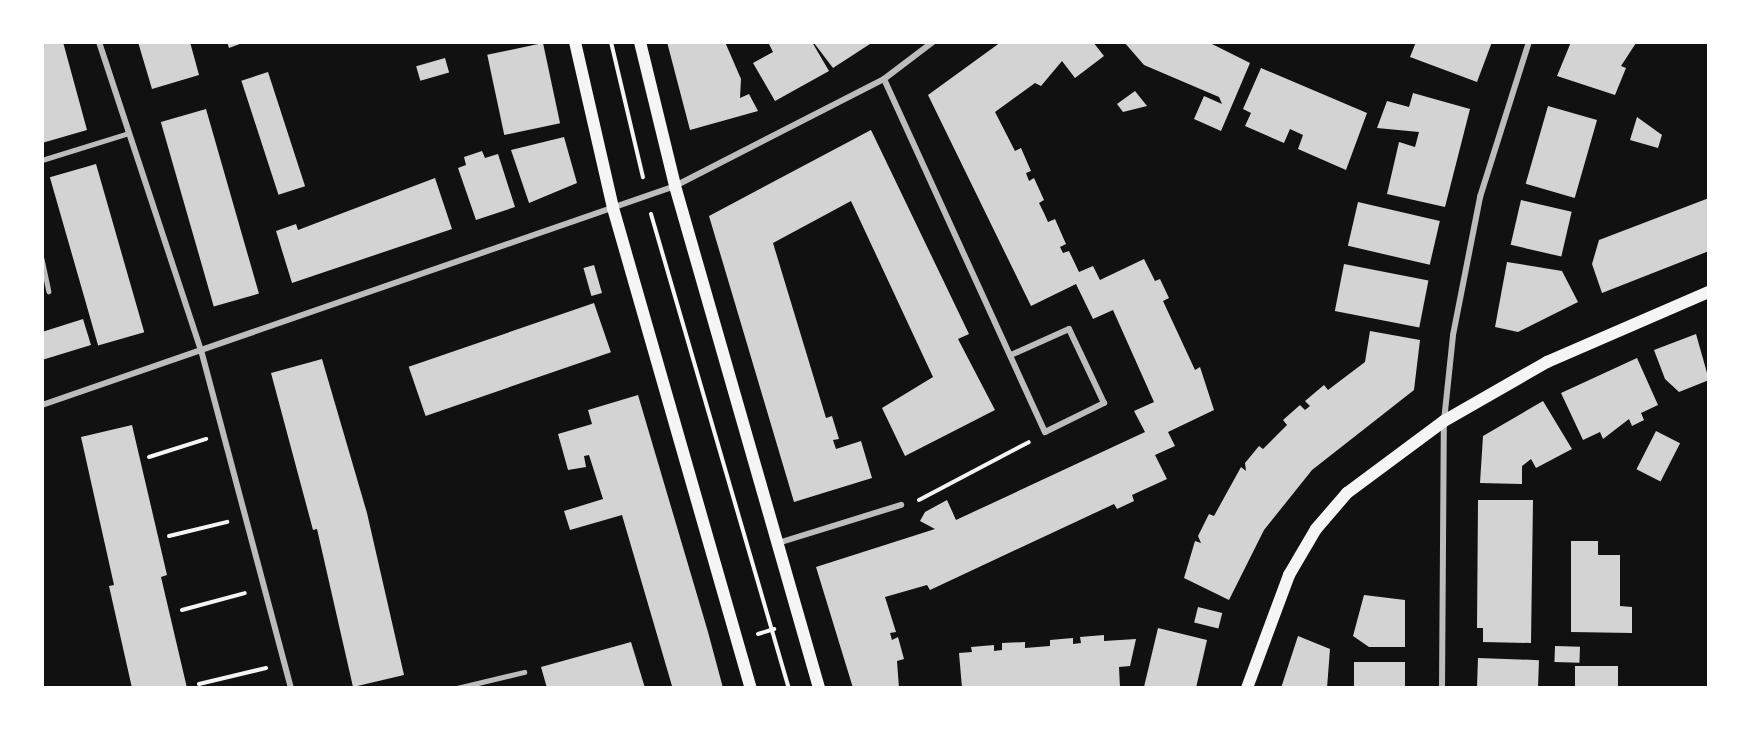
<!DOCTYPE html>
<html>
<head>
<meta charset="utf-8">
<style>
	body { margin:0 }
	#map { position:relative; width:1751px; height:730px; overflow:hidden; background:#111; font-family:"Nunito Sans",sans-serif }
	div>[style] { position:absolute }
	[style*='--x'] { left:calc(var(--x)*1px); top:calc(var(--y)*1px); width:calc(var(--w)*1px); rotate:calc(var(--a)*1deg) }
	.building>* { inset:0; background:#d3d3d3; transform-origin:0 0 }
	.path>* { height:4px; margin:-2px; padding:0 2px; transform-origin:2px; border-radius:2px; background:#f5f5f5 }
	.service>* { height:4.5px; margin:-2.25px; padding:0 2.25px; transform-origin:2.25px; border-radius:2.25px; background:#bcbcbc }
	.minor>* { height:6px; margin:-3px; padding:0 3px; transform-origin:3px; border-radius:3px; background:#bcbcbc }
	.secondary>* { height:12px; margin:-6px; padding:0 6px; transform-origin:6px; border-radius:6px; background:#f5f5f5 }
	span { translate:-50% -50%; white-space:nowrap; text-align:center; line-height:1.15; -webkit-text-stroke:6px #fff; paint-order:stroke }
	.frame { position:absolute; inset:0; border:44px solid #fff; pointer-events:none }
</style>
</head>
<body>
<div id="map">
	<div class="building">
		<div style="clip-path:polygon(42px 42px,63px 42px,87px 130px,42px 143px)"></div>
		<div style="clip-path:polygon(138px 42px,190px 42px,199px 75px,152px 89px)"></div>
		<div style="clip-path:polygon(227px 42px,245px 42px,229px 48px)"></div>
		<div style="clip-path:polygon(667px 42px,725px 42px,741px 79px,740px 98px,749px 94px,758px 111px,690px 130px)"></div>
		<div style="clip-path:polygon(768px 42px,812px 42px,829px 71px,775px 101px,753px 63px,773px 52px)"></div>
		<div style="clip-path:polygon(873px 42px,833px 68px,814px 43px,816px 42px)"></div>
		<div style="clip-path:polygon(1001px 42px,1093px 42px,1104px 56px,1075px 78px,1062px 61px,1041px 86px,1035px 83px,995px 112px,1015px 151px,1021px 148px,1031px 171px,1026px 173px,1029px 181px,1034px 178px,1044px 200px,1039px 203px,1044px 213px,1048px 222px,1055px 219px,1066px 244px,1060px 247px,1063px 253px,1069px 251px,1079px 272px,1093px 266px,1100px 280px,1144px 259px,1155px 281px,1160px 279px,1169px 298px,1163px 301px,1195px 370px,1200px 367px,1214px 410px,1168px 432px,1175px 446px,1155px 455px,1167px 479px,1132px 495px,1134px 501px,1117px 509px,1114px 504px,930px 590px,927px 585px,885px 597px,896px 632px,890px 633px,892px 640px,898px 637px,904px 659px,897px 661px,899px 688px,853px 688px,816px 567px,935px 529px,920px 521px,925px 512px,947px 500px,956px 520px,1145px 432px,1134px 411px,1154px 402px,1113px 310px,1093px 319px,1076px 284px,1031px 306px,928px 95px)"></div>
		<div style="clip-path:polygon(1124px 42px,1208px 42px,1250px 63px,1221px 131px,1194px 119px,1204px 96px,1222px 104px,1219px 97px,1144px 65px)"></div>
		<div style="clip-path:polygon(1416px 42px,1492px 42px,1477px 82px,1410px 57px)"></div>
		<div style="clip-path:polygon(1571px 42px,1636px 43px,1621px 66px,1626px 68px,1615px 95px,1557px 76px)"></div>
		<div style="left:543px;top:43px;width:82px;height:57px;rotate:78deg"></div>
		<div style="left:445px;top:58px;width:15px;height:30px;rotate:74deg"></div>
		<div style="clip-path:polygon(1261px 68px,1367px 113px,1346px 170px,1298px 149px,1303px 135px,1290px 129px,1284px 143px,1245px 126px,1251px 113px,1243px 109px)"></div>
		<div style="left:268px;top:72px;width:120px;height:28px;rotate:72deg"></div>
		<div style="clip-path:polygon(1135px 91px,1147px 106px,1123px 112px,1117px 104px)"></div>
		<div style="clip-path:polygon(1413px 93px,1470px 109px,1445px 207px,1387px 194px,1399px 142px,1415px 147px,1419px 132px,1377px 128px,1387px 101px,1409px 107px)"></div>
		<div style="left:1548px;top:106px;width:51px;height:81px;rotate:16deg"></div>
		<div style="left:206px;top:109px;width:192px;height:47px;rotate:74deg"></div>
		<div style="clip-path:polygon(1637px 117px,1662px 135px,1658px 148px,1630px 140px)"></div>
		<div style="clip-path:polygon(871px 130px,969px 334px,958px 339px,995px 410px,905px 456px,882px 408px,933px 377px,851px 201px,773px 243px,826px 418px,832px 416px,839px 439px,833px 440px,836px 449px,861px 441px,872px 478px,794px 502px,709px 216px)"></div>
		<div style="clip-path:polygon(564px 137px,577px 183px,529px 203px,511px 150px)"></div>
		<div style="clip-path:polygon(482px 151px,485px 158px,498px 154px,515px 207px,476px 220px,458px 168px,466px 165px,464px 157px)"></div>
		<div style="left:96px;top:164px;width:175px;height:48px;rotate:74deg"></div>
		<div style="clip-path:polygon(435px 178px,452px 229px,292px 283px,276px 231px,296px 224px,298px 230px)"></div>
		<div style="clip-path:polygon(1709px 198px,1709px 251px,1602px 293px,1592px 264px,1599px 240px)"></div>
		<div style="left:1521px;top:200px;width:52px;height:46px;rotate:13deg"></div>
		<div style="left:1358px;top:202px;width:84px;height:45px;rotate:13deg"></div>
		<div style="clip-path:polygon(1507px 262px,1562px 271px,1578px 302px,1518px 332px,1495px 327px)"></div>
		<div style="left:1344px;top:264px;width:86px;height:48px;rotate:11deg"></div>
		<div style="left:594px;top:265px;width:29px;height:11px;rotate:74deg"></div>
		<div style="left:594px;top:303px;width:52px;height:196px;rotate:71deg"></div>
		<div style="clip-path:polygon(83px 319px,91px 345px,42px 360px,42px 332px)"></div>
		<div style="clip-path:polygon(1370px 331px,1420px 340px,1414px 390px,1312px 470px,1264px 530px,1229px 600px,1184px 578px,1195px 541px,1201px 543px,1198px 536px,1209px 514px,1214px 516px,1241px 467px,1246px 471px,1245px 463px,1259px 446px,1263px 449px,1287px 425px,1283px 420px,1300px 405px,1305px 410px,1310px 406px,1305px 401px,1324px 385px,1328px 390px,1365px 362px)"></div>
		<div style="clip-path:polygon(1696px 334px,1709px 380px,1679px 392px,1665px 379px,1654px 350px)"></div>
		<div style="clip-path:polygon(1637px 358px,1658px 405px,1641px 413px,1644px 420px,1632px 426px,1629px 419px,1603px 439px,1600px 432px,1583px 440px,1561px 393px)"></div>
		<div style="clip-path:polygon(322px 359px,367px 513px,404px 675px,353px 687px,317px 529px,313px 530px,271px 373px)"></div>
		<div style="clip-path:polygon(638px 395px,708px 632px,723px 688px,672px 686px,622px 515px,570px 530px,564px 511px,603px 499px,589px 455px,584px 456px,586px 467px,568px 470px,558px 434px,592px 424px,588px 410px)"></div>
		<div style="clip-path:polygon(1543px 401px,1572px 449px,1536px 468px,1531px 459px,1522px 466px,1522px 484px,1480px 483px,1483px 436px)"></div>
		<div style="clip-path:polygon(132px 425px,167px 575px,161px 577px,187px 688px,132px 688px,109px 586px,114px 585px,81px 437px)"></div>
		<div style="left:1656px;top:431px;width:27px;height:43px;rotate:27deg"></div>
		<div style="clip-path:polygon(1478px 500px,1533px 500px,1531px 643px,1483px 642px,1483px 628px,1477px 628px)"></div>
		<div style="clip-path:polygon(1571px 541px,1598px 541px,1598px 555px,1620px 555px,1620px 606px,1632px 607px,1632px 633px,1571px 632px)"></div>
		<div style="clip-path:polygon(1364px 595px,1405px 600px,1405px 647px,1369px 647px,1353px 636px)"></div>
		<div style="left:1198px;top:607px;width:25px;height:16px;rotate:14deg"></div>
		<div style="clip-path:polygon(1158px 628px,1207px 640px,1196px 688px,1144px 687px)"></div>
		<div style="clip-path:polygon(1104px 635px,1104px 641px,1136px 639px,1130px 666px,1119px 667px,1120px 688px,962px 688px,959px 653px,972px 652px,971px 647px,994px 645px,994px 651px,1002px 650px,1002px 643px,1025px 642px,1025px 648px,1050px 646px,1050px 640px,1073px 638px,1073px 644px,1081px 643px,1080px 637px)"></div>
		<div style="clip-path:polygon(1298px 636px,1330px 649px,1327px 688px,1281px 688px)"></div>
		<div style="clip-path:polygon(631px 642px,645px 688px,547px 688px,541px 667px)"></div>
		<div style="left:1555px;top:646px;width:25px;height:16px;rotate:2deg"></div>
		<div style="left:1478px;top:658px;width:61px;height:30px;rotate:2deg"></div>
		<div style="left:1354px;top:662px;width:51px;height:26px"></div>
		<div style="left:1575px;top:666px;width:43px;height:22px"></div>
	</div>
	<div class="path">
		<div style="--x:611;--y:42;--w:139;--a:76.7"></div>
		<div style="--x:651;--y:214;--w:494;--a:73.8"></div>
		<div style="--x:149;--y:457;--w:60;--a:-17.5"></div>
		<div style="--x:919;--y:500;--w:124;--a:-27.8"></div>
		<div style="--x:169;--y:536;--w:60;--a:-13.6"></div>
		<div style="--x:182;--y:610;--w:65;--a:-15.1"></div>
		<div style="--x:758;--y:634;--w:17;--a:-17"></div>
		<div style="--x:199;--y:684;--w:69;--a:-13.4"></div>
	</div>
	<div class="service">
		<div style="--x:42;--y:160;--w:91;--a:-17.2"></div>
		<div style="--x:42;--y:259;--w:33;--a:78"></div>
		<div style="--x:457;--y:688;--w:69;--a:-13.4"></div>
	</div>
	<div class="minor">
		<div style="--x:99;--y:42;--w:324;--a:71.7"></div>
		<div style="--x:201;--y:350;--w:350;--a:75.1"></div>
		<div style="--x:884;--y:79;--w:388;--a:65.5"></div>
		<div style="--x:1045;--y:432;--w:66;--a:-26.2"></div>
		<div style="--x:1104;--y:403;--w:82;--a:-115.3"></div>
		<div style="--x:1069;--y:329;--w:64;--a:155.9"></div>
		<div style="--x:42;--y:405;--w:670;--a:-19.08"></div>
		<div style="--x:675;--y:186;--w:235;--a:-27.1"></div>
		<div style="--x:884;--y:79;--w:61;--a:-37.1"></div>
		<div style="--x:778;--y:543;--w:129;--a:-17.2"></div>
		<div style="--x:1442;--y:688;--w:267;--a:-89.6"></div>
		<div style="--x:1444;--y:421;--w:86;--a:-84"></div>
		<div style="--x:1453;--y:335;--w:141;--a:-78.9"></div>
		<div style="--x:1480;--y:197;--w:163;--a:-72.5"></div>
	</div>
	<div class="secondary">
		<div style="--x:575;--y:42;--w:170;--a:77.1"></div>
		<div style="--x:613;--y:208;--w:499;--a:74"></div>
		<div style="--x:640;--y:42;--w:148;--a:76.3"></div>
		<div style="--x:675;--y:186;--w:522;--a:73.99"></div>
		<div style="--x:1247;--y:688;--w:121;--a:-69.6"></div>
		<div style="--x:1289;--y:575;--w:53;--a:-59.6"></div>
		<div style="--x:1316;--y:529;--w:48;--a:-49.3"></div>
		<div style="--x:1347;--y:493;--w:121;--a:-36.6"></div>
		<div style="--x:1444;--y:421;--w:119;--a:-29.8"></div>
		<div style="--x:1547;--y:362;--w:176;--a:-23.4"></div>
	</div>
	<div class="frame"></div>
</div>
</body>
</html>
